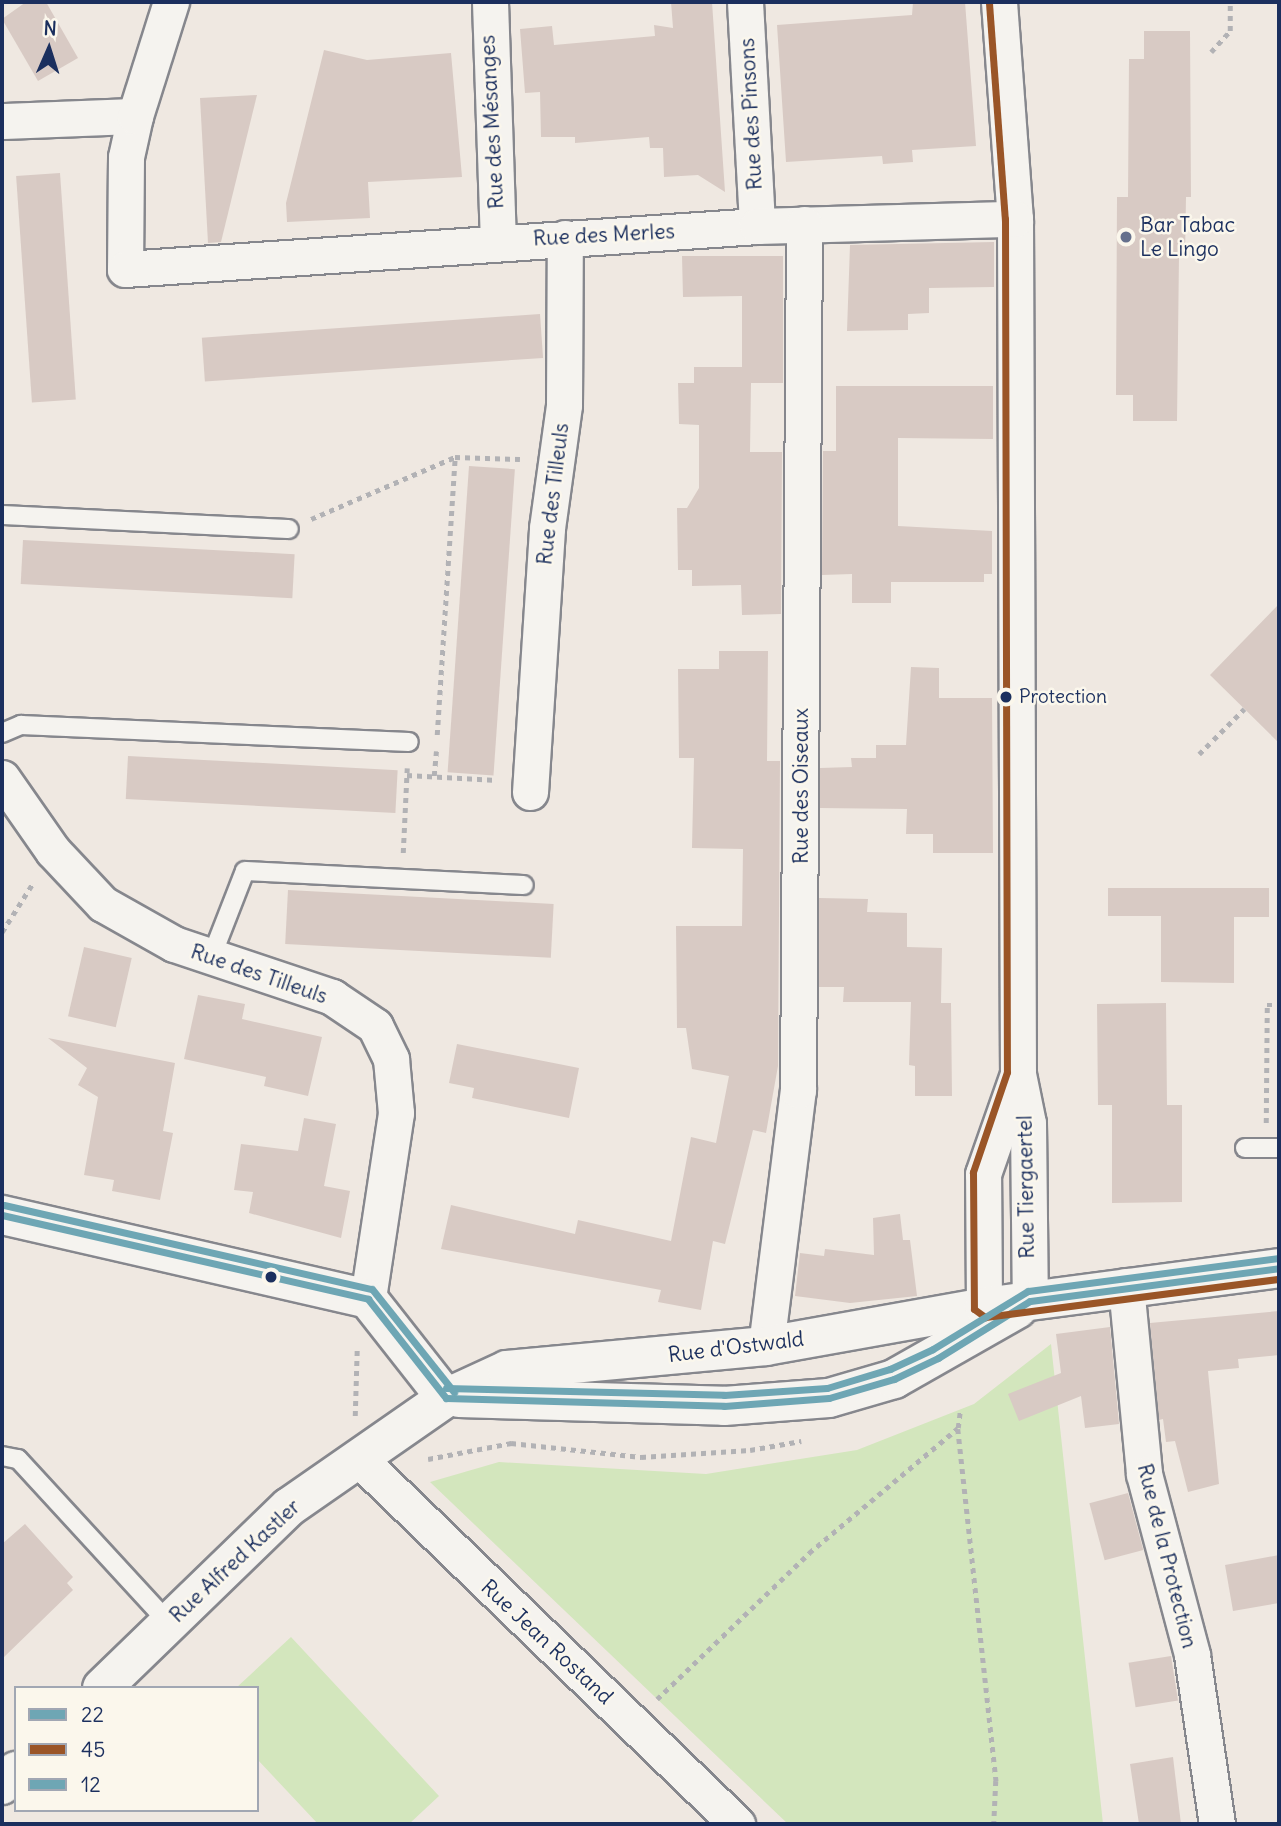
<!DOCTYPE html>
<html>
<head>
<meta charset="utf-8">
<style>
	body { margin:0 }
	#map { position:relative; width:1281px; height:1826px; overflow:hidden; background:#efe8e1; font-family:Delius,sans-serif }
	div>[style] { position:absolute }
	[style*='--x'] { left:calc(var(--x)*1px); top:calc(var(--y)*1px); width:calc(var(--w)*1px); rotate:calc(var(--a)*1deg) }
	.green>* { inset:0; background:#d3e6bd }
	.building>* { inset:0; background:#d8cac4; transform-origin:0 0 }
	.path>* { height:4.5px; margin-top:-2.25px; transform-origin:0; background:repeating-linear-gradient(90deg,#b2b2b5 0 5px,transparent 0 10px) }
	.roads { filter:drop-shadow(2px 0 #86878d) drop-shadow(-2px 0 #86878d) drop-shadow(0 2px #86878d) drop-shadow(0 -2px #86878d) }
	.lane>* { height:18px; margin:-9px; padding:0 9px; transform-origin:9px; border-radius:9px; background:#f5f3ef }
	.street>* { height:35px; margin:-17.5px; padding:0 17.5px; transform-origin:17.5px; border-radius:17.5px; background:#f5f3ef }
	.secondary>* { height:38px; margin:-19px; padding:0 19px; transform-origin:19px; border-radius:19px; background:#f5f3ef }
	.bus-1>* { height:7px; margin:-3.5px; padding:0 3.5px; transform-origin:3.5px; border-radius:3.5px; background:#6ea6b4 }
	.bus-2>* { height:7px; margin:-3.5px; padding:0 3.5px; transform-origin:3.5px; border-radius:3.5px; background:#9a5527 }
	.bus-3>* { height:7px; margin:-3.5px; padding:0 3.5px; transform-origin:3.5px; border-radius:3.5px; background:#6ea6b4 }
	.dots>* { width:19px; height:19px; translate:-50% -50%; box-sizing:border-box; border:4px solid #fbf7ec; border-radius:50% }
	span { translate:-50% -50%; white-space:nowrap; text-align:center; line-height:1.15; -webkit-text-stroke:5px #fbf7ec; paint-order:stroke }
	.bus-label { font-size:19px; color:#1b2f5e }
	.left { translate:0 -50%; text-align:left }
	.street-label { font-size:21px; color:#1b2f5e }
	.poi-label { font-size:21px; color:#1b2f5e }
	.frame { position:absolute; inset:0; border:4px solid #1b2f5e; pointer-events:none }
	.legend { position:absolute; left:14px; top:1686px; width:245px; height:126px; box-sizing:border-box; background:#fbf7ec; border:2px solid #a1a7b3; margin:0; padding:9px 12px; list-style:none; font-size:21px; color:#1b2f5e }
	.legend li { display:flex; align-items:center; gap:14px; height:35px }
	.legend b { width:35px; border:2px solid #a1a7b3 }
	.north { position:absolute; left:14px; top:14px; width:70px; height:70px; -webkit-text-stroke:5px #fbf7ec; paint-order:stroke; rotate:3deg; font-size:19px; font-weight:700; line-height:28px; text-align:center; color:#1b2f5e }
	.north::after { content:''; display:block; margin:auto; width:24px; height:32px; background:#1b2f5e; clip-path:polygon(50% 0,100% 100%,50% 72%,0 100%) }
</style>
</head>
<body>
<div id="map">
	<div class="green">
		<div style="clip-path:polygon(1051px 1344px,1103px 1824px,788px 1824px,430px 1482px,499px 1462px,706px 1474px,857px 1450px,974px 1404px)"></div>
		<div style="clip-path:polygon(291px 1637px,439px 1796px,409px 1824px,318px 1824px,257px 1759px,257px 1688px,236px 1688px)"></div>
	</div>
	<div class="building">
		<div style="clip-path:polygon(26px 2px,46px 2px,78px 58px,38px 81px,2px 19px)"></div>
		<div style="clip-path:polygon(671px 2px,712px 2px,725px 192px,698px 175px,664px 177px,663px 148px,650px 148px,649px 137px,575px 143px,575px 137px,541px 137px,540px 92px,525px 93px,520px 29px,552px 26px,554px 45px,655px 36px,654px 25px,673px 28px)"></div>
		<div style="clip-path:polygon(913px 2px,965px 2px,976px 146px,912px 150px,913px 162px,883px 164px,882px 156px,786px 162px,777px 25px,912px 15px)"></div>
		<div style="clip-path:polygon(1144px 31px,1190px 31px,1191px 197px,1186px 197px,1185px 255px,1179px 255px,1177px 421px,1133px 421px,1133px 395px,1116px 395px,1117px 197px,1128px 197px,1129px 59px,1144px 59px)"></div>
		<div style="clip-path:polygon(324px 50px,367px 60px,451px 53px,462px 177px,368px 182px,370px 218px,287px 222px,286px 203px)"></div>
		<div style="clip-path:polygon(257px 95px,221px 242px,208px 243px,200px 98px)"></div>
		<div style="left:60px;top:173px;width:227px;height:44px;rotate:86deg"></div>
		<div style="clip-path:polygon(994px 242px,994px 287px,929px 288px,929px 313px,908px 314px,908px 330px,847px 331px,850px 245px)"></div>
		<div style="clip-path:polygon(682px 256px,783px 256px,783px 383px,751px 383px,750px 452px,782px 452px,781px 614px,742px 615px,741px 585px,692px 586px,692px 570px,678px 570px,677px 508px,687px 508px,699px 488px,699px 425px,679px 424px,678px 383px,694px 383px,694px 367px,742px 367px,742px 296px,683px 297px)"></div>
		<div style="left:540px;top:314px;width:44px;height:339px;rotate:86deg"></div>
		<div style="clip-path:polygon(836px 386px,993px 386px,993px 439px,898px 438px,898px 526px,992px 531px,992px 574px,984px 574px,984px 582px,891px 582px,891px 603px,852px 603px,852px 574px,822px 575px,823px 451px,836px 451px)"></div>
		<div style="left:469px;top:466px;width:46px;height:307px;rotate:4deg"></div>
		<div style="left:23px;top:540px;width:272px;height:44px;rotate:3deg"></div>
		<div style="clip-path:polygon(1279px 604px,1279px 743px,1210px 675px)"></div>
		<div style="clip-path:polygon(719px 651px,768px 651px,767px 761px,780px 761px,778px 1066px,766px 1133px,753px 1130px,725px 1244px,713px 1241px,701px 1310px,658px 1302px,661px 1290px,441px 1249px,451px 1205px,575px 1234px,578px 1220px,671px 1241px,691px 1137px,716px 1143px,729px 1076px,692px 1069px,686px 1028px,677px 1028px,676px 926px,742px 926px,743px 849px,692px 848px,694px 758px,679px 758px,678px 669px,719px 669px)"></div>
		<div style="clip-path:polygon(911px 667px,939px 668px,939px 698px,992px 698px,993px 853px,933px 853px,933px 834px,906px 834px,907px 809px,820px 808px,820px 768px,852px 767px,851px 758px,876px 758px,876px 745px,906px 745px)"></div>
		<div style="left:128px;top:756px;width:270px;height:43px;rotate:3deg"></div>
		<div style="clip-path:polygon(1108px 888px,1269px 888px,1269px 917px,1234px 917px,1234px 983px,1161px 982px,1161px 916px,1108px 916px)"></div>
		<div style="left:288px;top:890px;width:266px;height:54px;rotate:3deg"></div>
		<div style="clip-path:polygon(819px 898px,868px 899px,867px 912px,907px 913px,907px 947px,942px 948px,941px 1003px,951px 1003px,952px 1096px,915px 1096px,915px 1066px,909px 1065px,911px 1002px,843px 1002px,844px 987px,819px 987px)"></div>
		<div style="left:84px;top:947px;width:49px;height:71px;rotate:13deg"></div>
		<div style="clip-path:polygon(198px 995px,245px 1004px,242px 1019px,322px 1037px,308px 1096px,264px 1086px,266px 1077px,184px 1059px)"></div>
		<div style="clip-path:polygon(1166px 1003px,1167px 1105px,1182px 1105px,1182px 1202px,1112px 1203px,1112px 1105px,1098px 1105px,1097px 1004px)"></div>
		<div style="clip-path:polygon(48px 1038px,175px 1063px,163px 1131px,173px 1133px,160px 1200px,112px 1191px,114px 1180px,84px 1175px,98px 1097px,78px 1085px,87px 1068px)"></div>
		<div style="clip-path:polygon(457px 1044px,579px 1068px,569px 1118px,472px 1098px,474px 1088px,449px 1083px)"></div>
		<div style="clip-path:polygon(304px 1118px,336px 1124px,324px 1186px,350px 1191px,341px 1238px,249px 1213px,253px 1192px,234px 1190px,241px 1144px,298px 1151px)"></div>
		<div style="clip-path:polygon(900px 1214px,903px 1240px,910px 1240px,917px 1296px,850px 1303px,795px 1296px,800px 1253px,824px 1256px,825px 1249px,874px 1255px,873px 1218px)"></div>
		<div style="clip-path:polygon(1279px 1311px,1279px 1355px,1238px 1359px,1239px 1368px,1208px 1371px,1219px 1484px,1188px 1492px,1175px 1441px,1166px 1442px,1163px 1419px,1159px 1420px,1150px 1323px)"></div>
		<div style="clip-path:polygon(1110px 1327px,1119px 1424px,1085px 1428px,1081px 1396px,1019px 1421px,1008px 1394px,1061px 1373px,1056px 1334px)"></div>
		<div style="left:1128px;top:1493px;width:59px;height:40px;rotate:75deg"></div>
		<div style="clip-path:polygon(25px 1524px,73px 1577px,67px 1583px,73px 1590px,2px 1659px,2px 1544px)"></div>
		<div style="clip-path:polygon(1279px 1555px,1279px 1603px,1233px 1611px,1225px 1565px)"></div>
		<div style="left:1171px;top:1656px;width:45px;height:43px;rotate:81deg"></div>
		<div style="clip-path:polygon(1173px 1757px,1181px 1824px,1139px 1824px,1130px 1764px)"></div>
	</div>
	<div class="path">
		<div style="--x:1211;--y:52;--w:28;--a:-48"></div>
		<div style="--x:1230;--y:31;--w:29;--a:-90"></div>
		<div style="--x:311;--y:519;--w:157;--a:-23.3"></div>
		<div style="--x:437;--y:735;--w:279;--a:-86.3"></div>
		<div style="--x:455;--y:457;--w:65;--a:1.8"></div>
		<div style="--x:1199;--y:754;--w:64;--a:-45"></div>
		<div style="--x:407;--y:775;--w:90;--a:3.2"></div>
		<div style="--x:434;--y:776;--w:25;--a:-85"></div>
		<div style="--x:403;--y:853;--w:85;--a:-87.3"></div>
		<div style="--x:2;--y:932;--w:58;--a:-57.7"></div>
		<div style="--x:1266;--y:1123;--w:118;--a:-89.5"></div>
		<div style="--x:1267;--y:1005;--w:12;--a:0"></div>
		<div style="--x:355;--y:1416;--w:68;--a:-88.3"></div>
		<div style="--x:958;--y:1429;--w:354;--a:83.8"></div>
		<div style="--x:996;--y:1781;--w:43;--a:92.7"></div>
		<div style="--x:428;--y:1459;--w:85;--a:-10.9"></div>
		<div style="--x:511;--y:1443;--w:131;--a:6.1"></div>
		<div style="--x:641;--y:1457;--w:109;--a:-3.7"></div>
		<div style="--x:750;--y:1450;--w:52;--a:-10"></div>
		<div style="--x:657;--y:1699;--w:211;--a:-43.8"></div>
		<div style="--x:809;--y:1553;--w:194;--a:-40"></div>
		<div style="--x:958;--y:1428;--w:17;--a:-83"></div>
	</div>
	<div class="roads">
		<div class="lane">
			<div style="--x:2;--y:515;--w:287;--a:2.8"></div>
			<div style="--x:2;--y:733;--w:21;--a:-23"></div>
			<div style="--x:21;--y:725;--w:388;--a:2.5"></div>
			<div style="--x:211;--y:958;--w:93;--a:-68.7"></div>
			<div style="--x:245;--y:871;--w:279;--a:2.9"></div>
			<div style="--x:1245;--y:1148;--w:34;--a:0"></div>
			<div style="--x:2;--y:1456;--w:16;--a:11"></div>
			<div style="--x:18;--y:1459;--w:223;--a:47.4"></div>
		</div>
		<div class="street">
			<div style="--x:490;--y:2;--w:239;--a:88.1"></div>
			<div style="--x:745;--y:2;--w:224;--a:86.9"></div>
			<div style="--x:999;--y:2;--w:218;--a:85.8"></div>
			<div style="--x:1015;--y:219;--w:855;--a:89.8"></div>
			<div style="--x:1018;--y:1074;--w:50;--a:78.5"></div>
			<div style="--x:1028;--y:1123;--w:178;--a:89.4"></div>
			<div style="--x:135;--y:116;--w:42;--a:102.4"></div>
			<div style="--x:126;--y:157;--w:112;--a:90.5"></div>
			<div style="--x:125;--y:269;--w:633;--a:-3.89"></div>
			<div style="--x:757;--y:226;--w:258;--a:-1.6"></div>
			<div style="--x:2;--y:121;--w:133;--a:-2.2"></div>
			<div style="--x:135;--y:116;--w:120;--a:-72.5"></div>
			<div style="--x:2;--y:778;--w:89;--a:55.1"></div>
			<div style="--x:53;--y:851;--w:73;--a:46.7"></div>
			<div style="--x:103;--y:904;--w:81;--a:29.4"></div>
			<div style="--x:174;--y:944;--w:167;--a:18.5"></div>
			<div style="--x:332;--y:997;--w:52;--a:34"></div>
			<div style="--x:375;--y:1026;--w:37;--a:64"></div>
			<div style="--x:391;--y:1059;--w:54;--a:84.7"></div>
			<div style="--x:396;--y:1113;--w:188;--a:98.6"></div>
			<div style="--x:530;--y:792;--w:265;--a:-86.3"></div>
			<div style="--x:547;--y:528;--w:124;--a:-82.1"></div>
			<div style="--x:564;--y:405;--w:167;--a:-89.7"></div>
			<div style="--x:1126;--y:1286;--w:189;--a:84.5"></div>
			<div style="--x:1144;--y:1474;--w:187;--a:75.1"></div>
			<div style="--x:1192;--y:1655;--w:171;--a:81.6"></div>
			<div style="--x:984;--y:1307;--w:133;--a:-90.4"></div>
			<div style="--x:983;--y:1174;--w:106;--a:-70.7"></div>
			<div style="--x:766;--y:1346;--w:258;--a:-82.9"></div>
			<div style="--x:798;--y:1090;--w:866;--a:-89.6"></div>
			<div style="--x:358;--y:1458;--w:527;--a:44"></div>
		</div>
		<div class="secondary">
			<div style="--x:2;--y:1215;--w:376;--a:12.9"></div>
			<div style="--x:368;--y:1299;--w:126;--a:51.8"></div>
			<div style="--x:459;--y:1398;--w:265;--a:1.7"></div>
			<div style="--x:724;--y:1406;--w:105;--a:-4.4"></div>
			<div style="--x:829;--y:1398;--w:68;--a:-16.3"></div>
			<div style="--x:894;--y:1379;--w:142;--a:-29.6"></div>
			<div style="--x:102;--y:1688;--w:260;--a:-44.1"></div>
			<div style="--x:289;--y:1507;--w:191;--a:-34.8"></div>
			<div style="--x:446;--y:1398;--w:67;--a:-24.7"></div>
			<div style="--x:507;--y:1370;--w:260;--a:-5.3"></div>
			<div style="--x:766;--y:1346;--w:221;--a:-10.1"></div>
			<div style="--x:984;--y:1307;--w:298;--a:-7.5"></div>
			<div style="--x:2;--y:1785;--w:20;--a:-45"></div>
		</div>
	</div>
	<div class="bus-1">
		<div style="--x:2;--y:1215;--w:376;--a:12.9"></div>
		<div style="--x:368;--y:1299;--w:126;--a:51.8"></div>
		<div style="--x:446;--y:1398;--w:278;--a:1.6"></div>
		<div style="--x:724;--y:1406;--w:105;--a:-4.4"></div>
		<div style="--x:829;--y:1398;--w:68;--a:-16.3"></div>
		<div style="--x:894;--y:1379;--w:49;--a:-25.5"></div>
		<div style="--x:938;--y:1358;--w:108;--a:-31.8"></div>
		<div style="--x:1030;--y:1301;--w:251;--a:-7.5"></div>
	</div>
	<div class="bus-2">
		<div style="--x:989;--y:3;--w:217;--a:85.8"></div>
		<div style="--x:1005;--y:219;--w:853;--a:89.87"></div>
		<div style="--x:1007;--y:1072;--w:106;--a:108.8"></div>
		<div style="--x:973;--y:1172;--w:137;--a:89.6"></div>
		<div style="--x:974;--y:1309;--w:14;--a:36"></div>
		<div style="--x:985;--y:1317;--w:296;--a:-7.4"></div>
	</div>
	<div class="bus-3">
		<div style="--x:4;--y:1205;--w:377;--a:12.9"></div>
		<div style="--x:372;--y:1289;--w:132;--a:51.5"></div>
		<div style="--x:446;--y:1388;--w:278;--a:1.4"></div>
		<div style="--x:724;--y:1395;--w:103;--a:-3.9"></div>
		<div style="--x:827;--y:1388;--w:66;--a:-16.8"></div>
		<div style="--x:890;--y:1369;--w:47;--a:-24.9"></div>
		<div style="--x:933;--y:1349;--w:111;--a:-31.4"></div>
		<div style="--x:1028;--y:1291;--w:252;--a:-7.5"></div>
	</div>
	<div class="dots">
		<div style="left:1126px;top:237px;background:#65708c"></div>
		<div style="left:1006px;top:697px;background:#1b2f5e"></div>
		<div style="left:271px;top:1277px;background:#1b2f5e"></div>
	</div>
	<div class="bus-label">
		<span class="left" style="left:1019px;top:697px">Protection</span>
	</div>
	<div class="street-label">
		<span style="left:751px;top:114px;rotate:-93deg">Rue des Pinsons</span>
		<span style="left:492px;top:122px;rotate:-93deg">Rue des Mésanges</span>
		<span style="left:604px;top:235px;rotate:-3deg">Rue des Merles</span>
		<span style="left:553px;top:494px;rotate:-83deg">Rue des Tilleuls</span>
		<span style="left:801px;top:786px;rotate:-90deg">Rue des Oiseaux</span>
		<span style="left:259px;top:974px;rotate:19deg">Rue des Tilleuls</span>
		<span style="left:1026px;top:1187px;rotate:-91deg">Rue Tiergaertel</span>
		<span style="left:736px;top:1347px;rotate:-7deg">Rue d'Ostwald</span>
		<span style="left:1167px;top:1556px;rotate:76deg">Rue de la Protection</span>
		<span style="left:235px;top:1561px;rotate:-43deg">Rue Alfred Kastler</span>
		<span style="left:547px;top:1642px;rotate:43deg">Rue Jean Rostand</span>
	</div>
	<div class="poi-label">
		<span class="left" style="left:1140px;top:237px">Bar Tabac<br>Le Lingo</span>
	</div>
	<div class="frame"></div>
	<ul class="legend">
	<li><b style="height:9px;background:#6ea6b4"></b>22</li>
	<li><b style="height:9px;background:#9a5527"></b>45</li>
	<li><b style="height:9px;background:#6ea6b4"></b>12</li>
	</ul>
	<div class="north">N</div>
</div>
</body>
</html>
